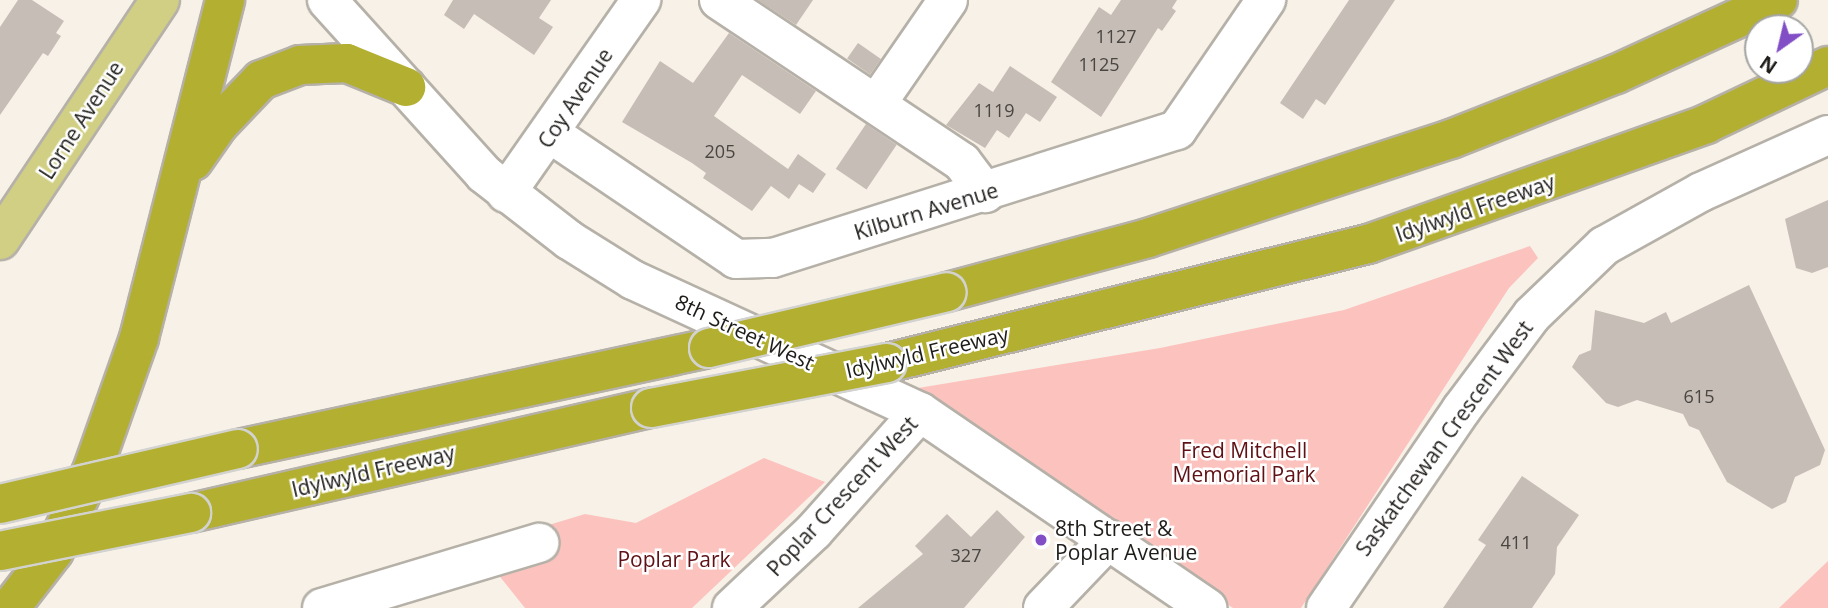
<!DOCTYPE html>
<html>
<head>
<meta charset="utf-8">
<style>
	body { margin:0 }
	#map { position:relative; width:1828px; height:608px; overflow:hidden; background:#f7f1e7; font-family:"Open Sans",sans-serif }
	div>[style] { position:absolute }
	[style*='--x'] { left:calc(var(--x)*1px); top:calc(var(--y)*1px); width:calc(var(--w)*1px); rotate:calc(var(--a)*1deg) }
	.green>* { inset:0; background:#fcc3be }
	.building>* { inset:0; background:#c7bdb7; transform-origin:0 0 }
	.roads { filter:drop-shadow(2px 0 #b6b1a8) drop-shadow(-2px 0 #b6b1a8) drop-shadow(0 2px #b6b1a8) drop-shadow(0 -2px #b6b1a8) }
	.minor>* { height:38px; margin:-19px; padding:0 19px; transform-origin:19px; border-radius:19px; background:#fff }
	.major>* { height:38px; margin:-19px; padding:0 19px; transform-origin:19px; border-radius:19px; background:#d1cf83 }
	.highway>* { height:38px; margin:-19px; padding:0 19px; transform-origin:19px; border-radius:19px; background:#b3af31 }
	.bridges { filter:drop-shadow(2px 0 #d2d2d1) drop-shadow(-2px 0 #d2d2d1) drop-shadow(0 2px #d2d2d1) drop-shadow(0 -2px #d2d2d1) }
	.highway-bridge>* { height:38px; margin:-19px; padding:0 19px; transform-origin:19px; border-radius:19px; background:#b3af31 }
	.dots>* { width:19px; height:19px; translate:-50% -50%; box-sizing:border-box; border:4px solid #fff; border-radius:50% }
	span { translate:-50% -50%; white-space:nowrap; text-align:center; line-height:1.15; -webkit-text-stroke:5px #fff; paint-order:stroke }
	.number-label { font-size:18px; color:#494541 }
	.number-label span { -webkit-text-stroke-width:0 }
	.street-label { font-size:21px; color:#1f1d1a }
	.park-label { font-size:21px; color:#5f1115 }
	.poi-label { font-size:21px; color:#1f1d1a }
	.left { translate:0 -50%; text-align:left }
	.north { position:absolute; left:1744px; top:14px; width:70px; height:70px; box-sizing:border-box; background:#fff; border:2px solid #a5a5a3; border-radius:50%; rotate:214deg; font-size:19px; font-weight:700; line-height:28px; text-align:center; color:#1f1d1a }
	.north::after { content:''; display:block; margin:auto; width:24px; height:32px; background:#824ec6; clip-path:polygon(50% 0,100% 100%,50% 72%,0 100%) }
</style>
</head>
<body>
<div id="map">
	<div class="green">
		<div style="clip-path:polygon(1530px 246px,1538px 258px,1509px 288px,1301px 608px,1233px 608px,900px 391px,1160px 348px,1344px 310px)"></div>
		<div style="clip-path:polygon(764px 458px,825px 482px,692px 608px,525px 608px,476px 547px,585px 514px,636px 523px)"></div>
		<div style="clip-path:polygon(1828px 561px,1828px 608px,1779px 608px)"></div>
	</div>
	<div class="building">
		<div style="clip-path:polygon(18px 0,32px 0,64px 21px,56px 33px,61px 36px,48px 56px,43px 53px,0 115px,0 27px)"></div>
		<div style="clip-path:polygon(453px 0,551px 0,539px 18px,553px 27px,534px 55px,474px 14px,464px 29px,444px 15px)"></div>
		<div style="clip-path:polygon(758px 0,813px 0,796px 25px)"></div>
		<div style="clip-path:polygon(1121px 0,1177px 0,1172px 8px,1176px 11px,1162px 31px,1158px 28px,1101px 117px,1051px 82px,1099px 7px,1111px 15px)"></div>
		<div style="clip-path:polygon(1349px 0,1395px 0,1325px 105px,1316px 99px,1303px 119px,1280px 103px)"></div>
		<div style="clip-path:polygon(729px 33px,816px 91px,800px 114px,742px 75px,714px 116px,788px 169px,798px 154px,826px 174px,813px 193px,799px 184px,789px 199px,771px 186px,752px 211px,703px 178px,706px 173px,692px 163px,622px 122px,660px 61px,693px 83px)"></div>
		<div style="left:858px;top:43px;width:28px;height:19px;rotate:35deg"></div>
		<div style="clip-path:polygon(1010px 66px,1057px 97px,1040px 122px,1026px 113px,1009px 138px,997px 130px,985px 148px,946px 125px,979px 83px,993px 92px)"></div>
		<div style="left:866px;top:124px;width:37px;height:54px;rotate:34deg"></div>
		<div style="clip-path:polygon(1828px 200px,1828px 267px,1812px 273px,1796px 268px,1785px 219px)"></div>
		<div style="clip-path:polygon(1749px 285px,1825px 450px,1820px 465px,1795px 477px,1786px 502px,1772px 509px,1727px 482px,1699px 430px,1689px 426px,1683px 414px,1637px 400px,1618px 407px,1606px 403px,1572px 367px,1579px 355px,1591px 350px,1595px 310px,1644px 323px,1666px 312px,1671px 323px)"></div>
		<div style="clip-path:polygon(1522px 476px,1579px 515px,1557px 547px,1555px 574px,1532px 608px,1443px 608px,1486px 545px,1478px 540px)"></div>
		<div style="clip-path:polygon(997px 510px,1025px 537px,964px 608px,858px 608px,923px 554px,915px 546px,947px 514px,971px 537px)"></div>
	</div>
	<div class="roads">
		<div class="minor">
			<div style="--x:327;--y:0;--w:234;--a:47.9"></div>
			<div style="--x:484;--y:174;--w:108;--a:37.8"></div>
			<div style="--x:569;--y:240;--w:75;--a:32"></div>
			<div style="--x:633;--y:280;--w:316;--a:24.7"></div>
			<div style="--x:920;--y:412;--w:348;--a:34.3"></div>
			<div style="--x:719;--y:0;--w:292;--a:33.7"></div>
			<div style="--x:962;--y:162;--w:39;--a:53"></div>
			<div style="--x:877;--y:103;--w:125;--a:-55.4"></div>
			<div style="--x:551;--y:134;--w:223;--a:34"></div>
			<div style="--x:736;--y:259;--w:37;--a:-2"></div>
			<div style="--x:773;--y:258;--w:424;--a:-17.6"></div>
			<div style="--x:1177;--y:130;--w:158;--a:-55.6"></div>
			<div style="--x:506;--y:193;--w:236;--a:-55"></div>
			<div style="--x:322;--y:608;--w:227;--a:-16.7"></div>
			<div style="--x:732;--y:608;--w:112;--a:-43.2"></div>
			<div style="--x:814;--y:531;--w:159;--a:-48.3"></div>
			<div style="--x:1043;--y:608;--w:95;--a:-46.3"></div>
			<div style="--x:1326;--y:608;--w:240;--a:-55.7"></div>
			<div style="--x:1461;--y:410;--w:119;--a:-53.2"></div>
			<div style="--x:1532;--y:315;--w:100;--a:-43.8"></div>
			<div style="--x:1604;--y:246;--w:111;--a:-29.1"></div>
			<div style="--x:1701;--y:192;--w:139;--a:-24.2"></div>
		</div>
		<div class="major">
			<div style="--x:0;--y:240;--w:288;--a:-56.3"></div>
		</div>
		<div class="highway">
			<div style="--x:193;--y:161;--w:45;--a:-54.9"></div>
			<div style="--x:219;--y:124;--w:61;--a:-46.3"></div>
			<div style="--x:261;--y:80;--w:42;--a:-21"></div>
			<div style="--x:300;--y:65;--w:47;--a:-2.4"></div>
			<div style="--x:347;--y:63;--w:64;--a:22.1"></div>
			<div style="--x:947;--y:292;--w:208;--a:-15"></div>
			<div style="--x:1148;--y:238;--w:319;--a:-18.1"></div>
			<div style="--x:1451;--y:139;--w:177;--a:-21.5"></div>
			<div style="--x:1616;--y:74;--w:178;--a:-24.6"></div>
			<div style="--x:887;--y:363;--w:496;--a:-13.9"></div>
			<div style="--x:1368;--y:244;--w:359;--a:-19.5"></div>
			<div style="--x:1706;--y:124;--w:135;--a:-25.4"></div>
			<div style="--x:238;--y:449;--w:482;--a:-12.1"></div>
			<div style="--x:191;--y:513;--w:472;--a:-12.9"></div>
			<div style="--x:10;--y:608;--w:72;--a:-52.3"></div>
			<div style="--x:54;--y:551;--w:89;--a:-64.6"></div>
			<div style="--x:92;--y:471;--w:141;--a:-70.5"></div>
			<div style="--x:139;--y:338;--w:349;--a:-75.7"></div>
		</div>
	</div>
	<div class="bridges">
		<div class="highway-bridge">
			<div style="--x:709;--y:348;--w:244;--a:-13.2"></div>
			<div style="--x:651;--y:408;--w:240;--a:-10.8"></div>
			<div style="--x:0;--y:504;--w:244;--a:-13"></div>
			<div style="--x:0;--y:551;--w:195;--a:-11.3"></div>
		</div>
	</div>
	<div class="dots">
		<div style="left:1041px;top:540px;background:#824ec6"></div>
	</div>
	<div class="number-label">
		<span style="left:1116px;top:36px">1127</span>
		<span style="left:1099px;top:64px">1125</span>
		<span style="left:994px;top:110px">1119</span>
		<span style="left:720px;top:151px">205</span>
		<span style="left:1699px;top:396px">615</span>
		<span style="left:1516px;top:542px">411</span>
		<span style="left:966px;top:555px">327</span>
	</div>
	<div class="street-label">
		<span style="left:575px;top:98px;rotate:-56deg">Coy Avenue</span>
		<span style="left:81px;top:120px;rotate:-57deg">Lorne Avenue</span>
		<span style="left:1475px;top:208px;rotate:-19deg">Idylwyld Freeway</span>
		<span style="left:926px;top:211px;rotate:-17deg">Kilburn Avenue</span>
		<span style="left:745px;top:332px;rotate:25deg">8th Street West</span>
		<span style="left:927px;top:352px;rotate:-13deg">Idylwyld Freeway</span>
		<span style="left:1444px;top:438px;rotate:-54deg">Saskatchewan Crescent West</span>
		<span style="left:373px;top:471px;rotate:-13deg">Idylwyld Freeway</span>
		<span style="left:842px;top:496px;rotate:-47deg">Poplar Crescent West</span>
	</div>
	<div class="park-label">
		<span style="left:1244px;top:462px">Fred Mitchell<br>Memorial Park</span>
		<span style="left:674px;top:559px">Poplar Park</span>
	</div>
	<div class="poi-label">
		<span class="left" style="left:1055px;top:540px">8th Street &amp;<br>Poplar Avenue</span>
	</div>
	<div class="north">N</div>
</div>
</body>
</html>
